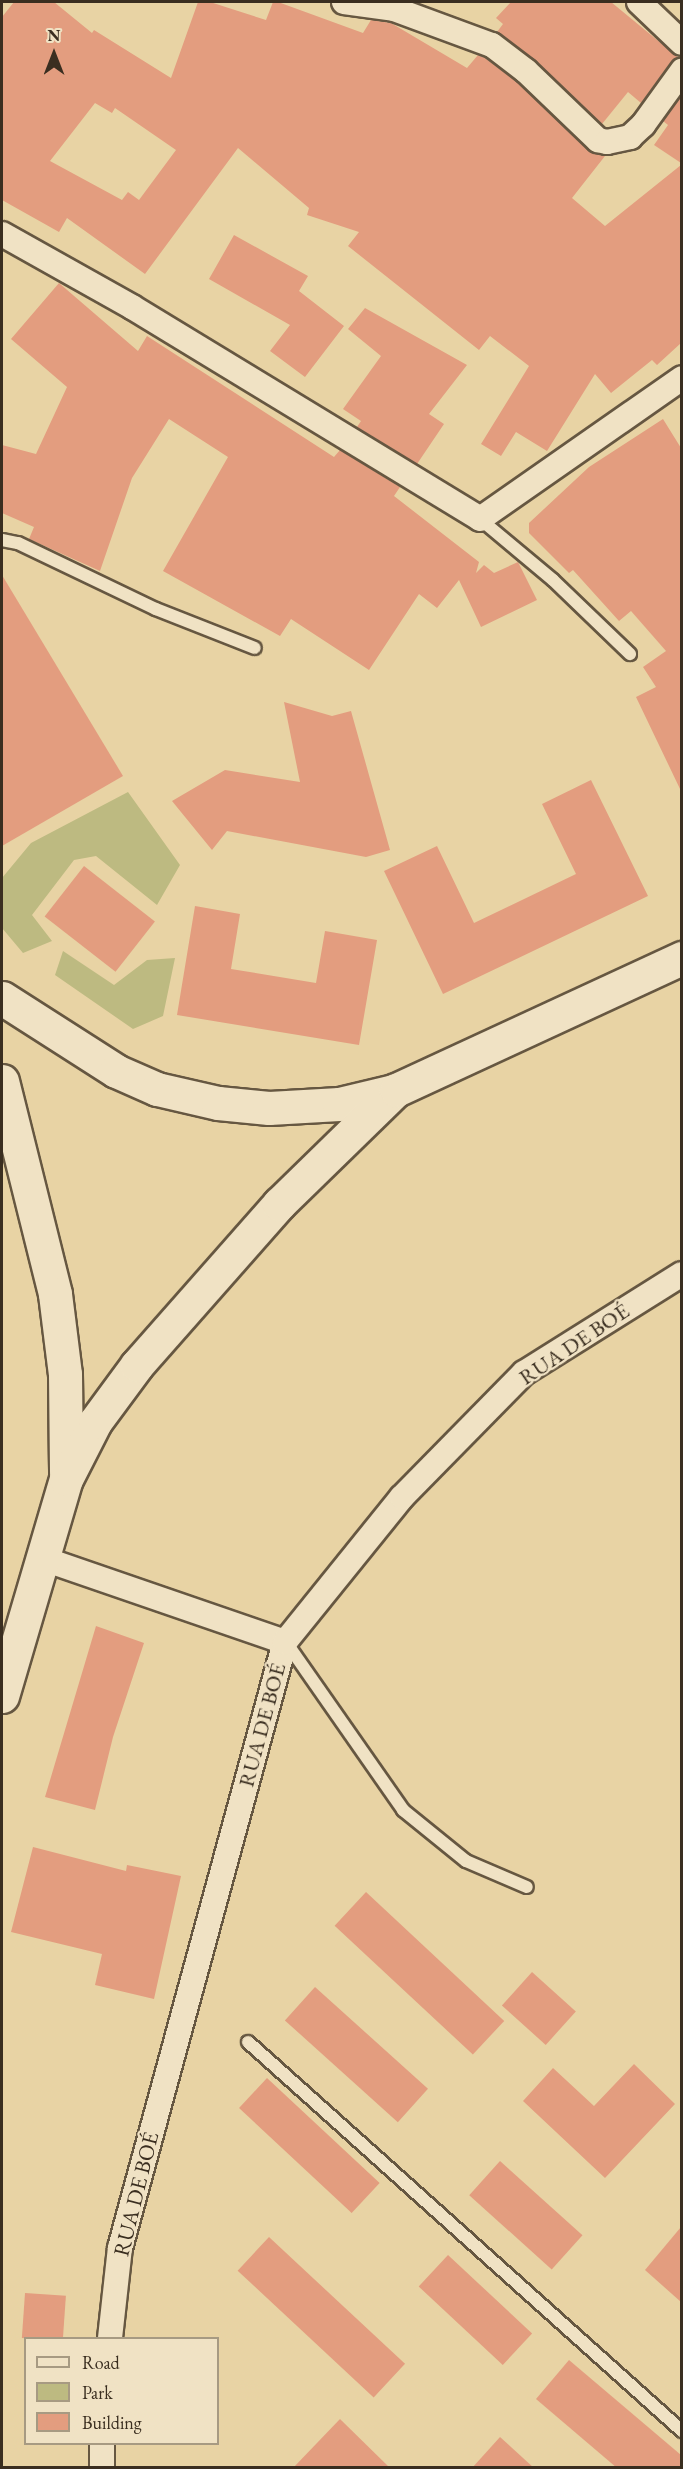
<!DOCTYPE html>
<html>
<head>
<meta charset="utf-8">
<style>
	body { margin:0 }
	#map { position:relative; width:683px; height:2469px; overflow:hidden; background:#e8d3a4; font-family:"EB Garamond",serif }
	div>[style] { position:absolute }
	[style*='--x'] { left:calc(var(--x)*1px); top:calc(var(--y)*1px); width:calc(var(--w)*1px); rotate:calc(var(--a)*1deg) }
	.green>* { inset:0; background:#bdba81 }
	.building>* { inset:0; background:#e39d7f; transform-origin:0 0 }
	.roads { filter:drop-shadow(2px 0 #665741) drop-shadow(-2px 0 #665741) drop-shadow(0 2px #665741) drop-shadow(0 -2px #665741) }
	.lane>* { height:12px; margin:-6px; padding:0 6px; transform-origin:6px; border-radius:6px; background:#f0e2c4 }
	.street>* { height:24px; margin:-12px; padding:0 12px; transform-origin:12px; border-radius:12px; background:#f0e2c4 }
	.secondary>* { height:33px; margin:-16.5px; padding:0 16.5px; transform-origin:16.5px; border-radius:16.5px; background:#f0e2c4 }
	span { translate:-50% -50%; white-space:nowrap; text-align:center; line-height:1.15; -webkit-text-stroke:4.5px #f0e2c4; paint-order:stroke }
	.street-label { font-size:22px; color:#3a2e20 }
	.frame { position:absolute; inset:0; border:3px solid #3a2e20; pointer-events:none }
	.legend { position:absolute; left:24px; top:2337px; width:195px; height:108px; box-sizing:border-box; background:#f0e2c4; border:2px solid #a79a82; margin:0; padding:8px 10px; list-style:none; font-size:18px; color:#3a2e20 }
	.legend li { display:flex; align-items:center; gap:12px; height:30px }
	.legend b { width:30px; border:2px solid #a79a82 }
	.north { position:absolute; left:24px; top:24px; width:60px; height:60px; -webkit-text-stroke:4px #f0e2c4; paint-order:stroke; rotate:0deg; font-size:16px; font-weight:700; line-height:24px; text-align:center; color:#3a2e20 }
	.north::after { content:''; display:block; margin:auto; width:21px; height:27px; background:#3a2e20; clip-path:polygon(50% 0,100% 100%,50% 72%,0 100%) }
</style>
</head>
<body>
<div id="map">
	<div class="green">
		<div style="clip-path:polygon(128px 792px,180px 865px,157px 905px,96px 856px,74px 860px,32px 915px,52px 941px,23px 953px,2px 928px,2px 878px,31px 843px)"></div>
		<div style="clip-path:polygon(63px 951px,114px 985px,147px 960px,175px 958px,163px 1016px,133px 1029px,55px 975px)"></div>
	</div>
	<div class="building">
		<div style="clip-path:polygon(evenodd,14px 2px,54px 2px,92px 33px,94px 30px,171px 78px,198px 2px,210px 2px,266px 20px,273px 2px,278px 2px,363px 33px,371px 20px,391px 23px,467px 68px,478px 55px,485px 58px,517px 82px,588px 150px,605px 156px,572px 198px,605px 226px,681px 165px,681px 343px,657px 365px,652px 360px,611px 393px,595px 374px,547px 451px,516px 432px,501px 456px,481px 444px,529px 366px,490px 336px,479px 350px,348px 246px,359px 232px,307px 215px,309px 208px,238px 148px,145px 274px,67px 218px,59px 232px,2px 200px,2px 17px,14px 2px,95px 103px,112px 113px,115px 108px,176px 150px,139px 200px,128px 192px,122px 200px,50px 161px,95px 103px)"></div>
		<div style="clip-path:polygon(511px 2px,611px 2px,679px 58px,670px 63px,641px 103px,628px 92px,602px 124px,536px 61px,497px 32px,503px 24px,496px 18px)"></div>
		<div style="clip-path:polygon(681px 96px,681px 163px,654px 145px,668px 125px,663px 121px)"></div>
		<div style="clip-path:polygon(234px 235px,308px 276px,299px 291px,344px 326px,305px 377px,270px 351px,290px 325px,209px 279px)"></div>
		<div style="clip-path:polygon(59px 283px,138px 351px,147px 336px,334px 457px,340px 450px,400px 487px,394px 496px,479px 562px,476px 573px,484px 565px,494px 573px,518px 562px,537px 600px,481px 627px,459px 580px,437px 608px,419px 594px,369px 670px,291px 619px,280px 636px,163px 571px,228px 457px,169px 419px,132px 478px,100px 571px,29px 539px,34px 527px,2px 513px,2px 445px,36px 454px,67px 387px,11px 339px)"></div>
		<div style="clip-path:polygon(365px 308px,467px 365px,429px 414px,444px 424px,417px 464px,357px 427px,361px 421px,343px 409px,381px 356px,348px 329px)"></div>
		<div style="clip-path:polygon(663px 419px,681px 448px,681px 791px,636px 697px,656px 687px,643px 667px,666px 651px,631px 611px,619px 621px,573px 570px,569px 573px,529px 533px,529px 523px,589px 467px)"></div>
		<div style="clip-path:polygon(2px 575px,123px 776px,2px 846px)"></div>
		<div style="clip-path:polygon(284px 702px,332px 716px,351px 711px,390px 850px,366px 857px,227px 831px,212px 850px,172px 801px,225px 770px,300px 782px)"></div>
		<div style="clip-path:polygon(591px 780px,648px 896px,443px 994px,384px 871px,437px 846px,474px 923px,576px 874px,542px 804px)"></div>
		<div style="left:84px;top:866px;width:90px;height:64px;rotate:38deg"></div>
		<div style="clip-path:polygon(195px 906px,240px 914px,231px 969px,316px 983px,325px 931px,377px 940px,359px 1045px,177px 1015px)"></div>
		<div style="clip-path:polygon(96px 1626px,144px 1643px,113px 1737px,95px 1810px,45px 1797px)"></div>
		<div style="clip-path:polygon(33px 1847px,126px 1871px,127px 1865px,181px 1876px,154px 1999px,95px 1985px,102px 1954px,11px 1932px)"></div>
		<div style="left:366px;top:1892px;width:189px;height:46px;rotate:43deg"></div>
		<div style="left:532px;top:1972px;width:59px;height:45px;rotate:42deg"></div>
		<div style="left:315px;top:1987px;width:152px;height:45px;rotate:42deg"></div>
		<div style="clip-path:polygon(634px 2064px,675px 2104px,605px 2178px,523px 2101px,553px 2068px,594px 2106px)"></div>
		<div style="left:267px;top:2078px;width:154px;height:41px;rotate:43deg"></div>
		<div style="left:500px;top:2161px;width:111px;height:46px;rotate:42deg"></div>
		<div style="clip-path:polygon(681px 2227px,681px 2302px,645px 2270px)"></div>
		<div style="left:269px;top:2237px;width:186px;height:46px;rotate:43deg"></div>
		<div style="left:448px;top:2255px;width:115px;height:43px;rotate:43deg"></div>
		<div style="left:25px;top:2293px;width:41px;height:45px;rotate:4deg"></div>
		<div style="clip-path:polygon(569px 2360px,681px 2455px,681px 2468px,617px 2468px,536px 2399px)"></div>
		<div style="clip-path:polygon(340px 2419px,390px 2468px,293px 2468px)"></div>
		<div style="clip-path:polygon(500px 2437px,534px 2468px,472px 2468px)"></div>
	</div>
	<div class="roads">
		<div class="lane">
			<div style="--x:480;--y:519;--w:95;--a:39.9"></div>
			<div style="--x:553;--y:580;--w:107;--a:43.9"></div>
			<div style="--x:2;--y:540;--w:16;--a:11"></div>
			<div style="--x:18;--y:543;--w:153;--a:25.6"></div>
			<div style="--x:156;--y:609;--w:106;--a:21.5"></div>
			<div style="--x:286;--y:1642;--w:205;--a:55.1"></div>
			<div style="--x:403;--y:1810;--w:81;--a:39"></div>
			<div style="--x:466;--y:1861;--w:66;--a:23.1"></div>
			<div style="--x:248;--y:2042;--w:583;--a:41.87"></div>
		</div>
		<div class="street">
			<div style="--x:344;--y:2;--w:50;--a:8"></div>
			<div style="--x:394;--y:9;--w:104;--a:20.2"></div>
			<div style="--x:492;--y:45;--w:43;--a:37.4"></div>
			<div style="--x:526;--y:71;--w:100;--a:43.8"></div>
			<div style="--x:598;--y:140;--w:9;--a:13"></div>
			<div style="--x:607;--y:142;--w:24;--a:-12"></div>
			<div style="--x:630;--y:137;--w:18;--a:-43"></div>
			<div style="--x:643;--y:125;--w:67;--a:-54.2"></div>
			<div style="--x:639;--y:2;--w:59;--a:43.6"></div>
			<div style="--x:2;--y:234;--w:149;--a:29.3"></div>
			<div style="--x:132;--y:307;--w:407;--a:31.3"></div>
			<div style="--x:480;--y:519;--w:246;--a:-34.9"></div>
			<div style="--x:41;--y:1558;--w:258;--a:19"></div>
			<div style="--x:110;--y:2338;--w:91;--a:-83.7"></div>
			<div style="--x:120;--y:2248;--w:628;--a:-74.77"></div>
			<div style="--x:285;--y:1642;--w:186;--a:-51.1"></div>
			<div style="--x:402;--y:1497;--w:174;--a:-45.5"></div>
			<div style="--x:524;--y:1373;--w:186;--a:-32.1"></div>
			<div style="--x:102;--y:2468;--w:24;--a:-90"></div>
		</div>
		<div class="secondary">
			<div style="--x:2;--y:998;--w:135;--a:32.6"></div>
			<div style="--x:116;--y:1071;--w:45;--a:23.7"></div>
			<div style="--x:157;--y:1089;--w:63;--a:12.9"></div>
			<div style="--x:218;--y:1103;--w:51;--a:5.6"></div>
			<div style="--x:269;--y:1108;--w:70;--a:-3.3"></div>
			<div style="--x:339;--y:1104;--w:57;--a:-13.3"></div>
			<div style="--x:2;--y:1081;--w:219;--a:76"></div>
			<div style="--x:55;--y:1294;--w:81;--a:82.9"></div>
			<div style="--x:65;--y:1374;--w:99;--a:89.4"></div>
			<div style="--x:2;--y:1696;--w:226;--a:-73.6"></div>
			<div style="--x:66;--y:1479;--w:64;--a:-63"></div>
			<div style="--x:95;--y:1422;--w:71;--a:-53.6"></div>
			<div style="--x:137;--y:1365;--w:215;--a:-48.6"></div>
			<div style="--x:279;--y:1204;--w:163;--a:-44.3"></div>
			<div style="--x:396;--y:1090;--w:315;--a:-24.8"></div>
		</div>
	</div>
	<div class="street-label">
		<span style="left:574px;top:1344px;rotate:-34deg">RUA DE BOÉ</span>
		<span style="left:262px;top:1725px;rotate:-75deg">RUA DE BOÉ</span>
		<span style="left:136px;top:2194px;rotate:-76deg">RUA DE BOÉ</span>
	</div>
	<div class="frame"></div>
	<ul class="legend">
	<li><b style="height:8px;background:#f0e2c4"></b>Road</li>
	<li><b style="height:16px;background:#bdba81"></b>Park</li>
	<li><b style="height:16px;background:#e39d7f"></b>Building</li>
	</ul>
	<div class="north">N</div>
</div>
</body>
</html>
